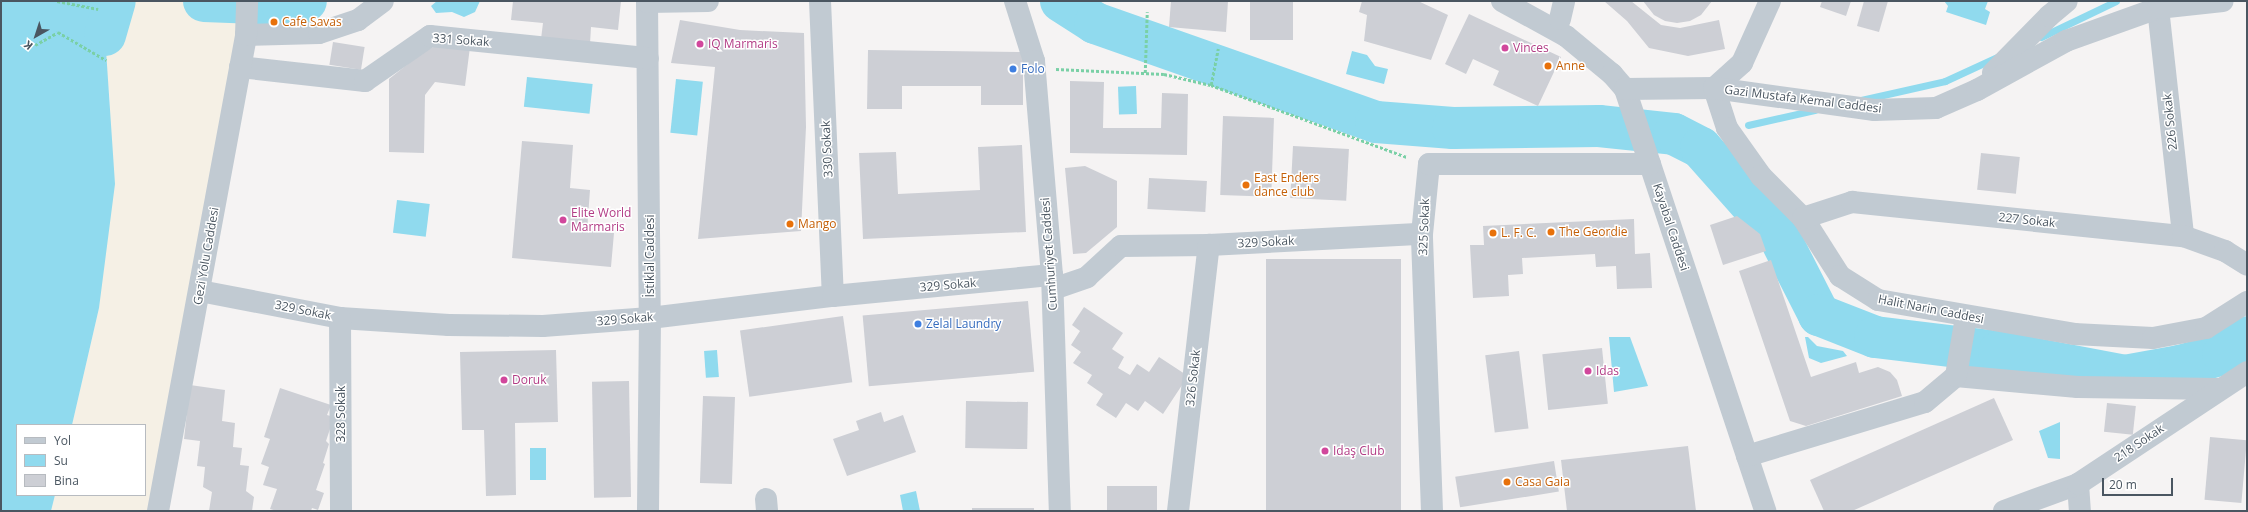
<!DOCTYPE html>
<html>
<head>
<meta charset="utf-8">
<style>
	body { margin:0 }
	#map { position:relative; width:2248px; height:512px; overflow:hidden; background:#f5f3f3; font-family:"Open Sans",sans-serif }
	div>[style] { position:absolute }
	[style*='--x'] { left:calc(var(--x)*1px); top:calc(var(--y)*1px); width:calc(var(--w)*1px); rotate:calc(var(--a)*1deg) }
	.sand>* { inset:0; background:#f5f0e5 }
	.water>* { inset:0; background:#90daee; transform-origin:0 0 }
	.stream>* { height:7px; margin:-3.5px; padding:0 3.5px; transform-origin:3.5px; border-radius:3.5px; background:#90daee }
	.river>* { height:42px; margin:-21px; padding:0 21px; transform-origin:21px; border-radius:21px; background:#90daee }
	.building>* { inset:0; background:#cdcfd5; transform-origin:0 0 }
	.path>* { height:2.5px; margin-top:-1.25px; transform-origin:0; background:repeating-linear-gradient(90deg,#7ad0a6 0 3px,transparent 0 5px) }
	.minor>* { height:22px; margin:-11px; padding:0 11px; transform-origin:11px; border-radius:11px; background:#c1cad2 }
	.dots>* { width:11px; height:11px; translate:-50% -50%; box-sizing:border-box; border:2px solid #fff; border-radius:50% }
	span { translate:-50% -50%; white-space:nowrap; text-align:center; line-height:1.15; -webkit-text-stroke:3px #fff; paint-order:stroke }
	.food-label { font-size:12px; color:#c56008 }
	.left { translate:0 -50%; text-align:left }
	.street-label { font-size:12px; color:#4a5661 }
	.hotel-label { font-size:12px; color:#b23c85 }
	.shop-label { font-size:12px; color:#366cbe }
	.frame { position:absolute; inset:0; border:2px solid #4a5661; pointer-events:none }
	.legend { position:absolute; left:16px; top:424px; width:130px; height:72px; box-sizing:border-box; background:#fff; border:1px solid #b7bbc0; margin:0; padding:5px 7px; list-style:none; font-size:12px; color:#4a5661 }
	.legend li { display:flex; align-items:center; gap:8px; height:20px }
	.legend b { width:20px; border:1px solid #b7bbc0 }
	.north { position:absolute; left:16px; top:16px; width:40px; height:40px; -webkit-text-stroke:3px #fff; paint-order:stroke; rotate:219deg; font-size:11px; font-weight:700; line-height:16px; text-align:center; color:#4a5661 }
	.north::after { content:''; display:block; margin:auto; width:14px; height:18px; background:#4a5661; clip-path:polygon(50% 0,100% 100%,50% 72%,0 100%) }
	.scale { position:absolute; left:2102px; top:478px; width:71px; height:18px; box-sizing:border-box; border:2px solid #4a5661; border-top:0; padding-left:5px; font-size:12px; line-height:14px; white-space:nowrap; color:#4a5661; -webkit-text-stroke:3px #fff; paint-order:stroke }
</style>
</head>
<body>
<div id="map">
	<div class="sand">
		<div style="clip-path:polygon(97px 1px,247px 1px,158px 511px,51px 511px,55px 495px,145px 495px,145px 425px,72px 425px,99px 308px,110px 99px)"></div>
	</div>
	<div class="water">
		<div style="clip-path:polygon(1px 1px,97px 1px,105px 35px,115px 184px,99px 308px,72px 425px,17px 425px,17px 495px,55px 495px,51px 511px,1px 511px)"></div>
		<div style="clip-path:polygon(437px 1px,480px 1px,475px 12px,464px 17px,452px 12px,436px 13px,431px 6px)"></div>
		<div style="clip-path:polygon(1944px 1px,1988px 1px,1985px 9px,1990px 12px,1986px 25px,1946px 12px,1948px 6px)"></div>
		<div style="clip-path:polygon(1352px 51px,1367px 55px,1375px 66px,1388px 69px,1384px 84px,1346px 74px)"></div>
		<div style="left:527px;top:77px;width:66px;height:30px;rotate:6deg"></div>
		<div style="left:676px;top:79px;width:27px;height:54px;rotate:6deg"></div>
		<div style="left:1136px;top:86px;width:28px;height:18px;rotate:88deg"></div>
		<div style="left:397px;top:200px;width:33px;height:33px;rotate:7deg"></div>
		<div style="clip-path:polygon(1609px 337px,1630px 337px,1648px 386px,1614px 392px)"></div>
		<div style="clip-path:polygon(1805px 337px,1808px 337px,1817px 346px,1843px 351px,1847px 356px,1821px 363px,1809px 358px)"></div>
		<div style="left:717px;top:350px;width:27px;height:13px;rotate:86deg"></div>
		<div style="clip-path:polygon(2060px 422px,2060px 459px,2048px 458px,2039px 431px)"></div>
		<div style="left:530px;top:448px;width:16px;height:32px"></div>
		<div style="clip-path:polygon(916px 491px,920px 511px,903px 511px,900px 495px)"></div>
	</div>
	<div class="stream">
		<div style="--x:2041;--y:37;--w:83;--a:-25.6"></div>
		<div style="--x:1861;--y:100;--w:86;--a:-12.7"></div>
		<div style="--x:1945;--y:81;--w:57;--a:-24.8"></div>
		<div style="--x:1748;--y:125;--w:69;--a:-12.6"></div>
		<div style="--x:1685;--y:139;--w:24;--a:-12"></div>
	</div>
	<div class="river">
		<div style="--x:204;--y:1;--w:78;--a:2.2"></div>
		<div style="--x:282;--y:4;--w:24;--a:-7"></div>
		<div style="--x:1061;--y:1;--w:40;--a:32.9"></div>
		<div style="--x:1095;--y:23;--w:298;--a:19.4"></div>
		<div style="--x:1376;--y:122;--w:77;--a:4.5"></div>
		<div style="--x:1453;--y:128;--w:146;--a:-0.8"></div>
		<div style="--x:1599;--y:126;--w:75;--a:6.1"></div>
		<div style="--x:1674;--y:134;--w:30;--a:27"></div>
		<div style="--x:1701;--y:148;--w:118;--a:48.4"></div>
		<div style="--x:1779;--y:236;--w:89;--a:63.1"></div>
		<div style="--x:1819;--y:315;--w:60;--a:21.4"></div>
		<div style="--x:1875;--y:337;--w:125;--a:6.9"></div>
		<div style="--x:1999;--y:352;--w:128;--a:10.8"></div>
		<div style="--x:2125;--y:376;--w:56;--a:-10.3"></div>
		<div style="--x:2180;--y:366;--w:45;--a:-15.6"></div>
		<div style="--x:2223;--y:354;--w:29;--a:-35"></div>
		<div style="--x:105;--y:35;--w:35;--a:-74"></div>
	</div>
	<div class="building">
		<div style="clip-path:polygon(513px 1px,621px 1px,618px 30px,591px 27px,590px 44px,541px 39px,543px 23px,511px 20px)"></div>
		<div style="clip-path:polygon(1171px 1px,1228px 1px,1226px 32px,1169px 27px)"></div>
		<div style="left:1250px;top:1px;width:43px;height:39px"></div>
		<div style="clip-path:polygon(1362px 1px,1418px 1px,1448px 15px,1431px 60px,1364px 41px,1367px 15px,1359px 12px)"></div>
		<div style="clip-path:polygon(1604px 1px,1631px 1px,1661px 25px,1680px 28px,1719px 20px,1725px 49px,1688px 56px,1649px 48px,1627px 21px)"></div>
		<div style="clip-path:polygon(1643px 1px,1712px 1px,1701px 15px,1690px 21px,1677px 23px,1665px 21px,1654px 15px)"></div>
		<div style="clip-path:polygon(1822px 1px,1851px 1px,1846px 16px,1820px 7px)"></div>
		<div style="clip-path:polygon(1864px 1px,1888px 1px,1879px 32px,1857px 26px)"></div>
		<div style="clip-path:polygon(1469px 14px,1561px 57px,1538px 106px,1493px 85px,1499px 71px,1473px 59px,1466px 74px,1445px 64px)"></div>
		<div style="clip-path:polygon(680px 20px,740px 30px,804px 33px,806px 127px,801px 231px,698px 239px,715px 67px,671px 63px)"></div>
		<div style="left:333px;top:42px;width:32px;height:23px;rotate:9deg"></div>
		<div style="clip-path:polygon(440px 44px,470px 47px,465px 86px,435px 82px,425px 95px,424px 153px,389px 152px,389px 79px,423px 52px)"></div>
		<div style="clip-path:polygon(868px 50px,1023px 52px,1023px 105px,981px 105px,981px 86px,902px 86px,902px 109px,867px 109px)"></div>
		<div style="clip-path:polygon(1070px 81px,1104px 82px,1103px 128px,1161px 128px,1162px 93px,1188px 94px,1187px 155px,1070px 153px)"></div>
		<div style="left:1223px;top:116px;width:51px;height:79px;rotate:2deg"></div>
		<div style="clip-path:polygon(522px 141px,573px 145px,570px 188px,590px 190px,587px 231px,614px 233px,611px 267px,512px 258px)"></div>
		<div style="clip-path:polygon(1022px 145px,1026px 232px,863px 239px,859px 153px,896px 152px,898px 194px,980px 190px,978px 147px)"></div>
		<div style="left:1293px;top:146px;width:56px;height:52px;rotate:3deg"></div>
		<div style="left:1981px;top:153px;width:39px;height:37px;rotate:6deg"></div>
		<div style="clip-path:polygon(1085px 166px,1117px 181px,1117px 227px,1086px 253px,1073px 254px,1065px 168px)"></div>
		<div style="left:1149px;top:178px;width:58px;height:31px;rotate:3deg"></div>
		<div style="clip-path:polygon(1737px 216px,1760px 234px,1766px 251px,1723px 265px,1710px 225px)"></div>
		<div style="clip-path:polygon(1634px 219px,1635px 254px,1650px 253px,1652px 288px,1617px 289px,1616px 266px,1596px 267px,1595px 254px,1522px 258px,1523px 274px,1508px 275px,1509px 296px,1473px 298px,1470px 245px,1484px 245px,1483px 226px)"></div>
		<div style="left:1266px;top:259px;width:135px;height:252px"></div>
		<div style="clip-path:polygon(1771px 260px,1811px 377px,1856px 362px,1859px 373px,1878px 367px,1890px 372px,1897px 380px,1902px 396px,1806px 426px,1790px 421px,1739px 271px)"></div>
		<div style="left:1028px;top:301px;width:71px;height:166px;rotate:85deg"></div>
		<div style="clip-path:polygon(1084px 307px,1123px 333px,1112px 349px,1124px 357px,1118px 368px,1130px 375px,1137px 364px,1149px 372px,1159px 357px,1188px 376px,1163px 414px,1145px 401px,1138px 411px,1126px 403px,1116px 418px,1096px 405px,1103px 394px,1087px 383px,1092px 375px,1073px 363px,1081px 352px,1071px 345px,1080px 331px,1072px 325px)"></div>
		<div style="left:843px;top:316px;width:67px;height:104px;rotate:82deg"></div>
		<div style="left:1602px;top:348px;width:56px;height:60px;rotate:84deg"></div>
		<div style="clip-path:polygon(556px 350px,558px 422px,515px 423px,516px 495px,486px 496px,484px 430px,462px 430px,460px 352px)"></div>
		<div style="left:1519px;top:351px;width:78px;height:34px;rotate:83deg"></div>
		<div style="left:629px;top:381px;width:116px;height:37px;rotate:89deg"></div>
		<div style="clip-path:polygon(190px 385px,225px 390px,222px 421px,235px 423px,233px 447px,242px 448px,240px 465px,249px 466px,246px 491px,254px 497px,252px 511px,209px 511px,212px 492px,203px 487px,205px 467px,197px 466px,200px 441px,184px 439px)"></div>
		<div style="clip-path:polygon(280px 388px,331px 405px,327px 415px,334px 417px,326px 441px,329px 444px,323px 463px,325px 464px,316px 490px,324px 493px,318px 510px,312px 508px,311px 511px,277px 511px,270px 509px,277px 489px,263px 485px,269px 467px,261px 464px,270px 439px,264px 437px)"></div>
		<div style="left:703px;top:396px;width:32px;height:87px;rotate:2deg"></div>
		<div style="clip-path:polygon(1994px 398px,2013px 440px,1852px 511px,1824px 511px,1810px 480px)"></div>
		<div style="left:966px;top:401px;width:62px;height:47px;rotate:1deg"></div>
		<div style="left:2107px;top:403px;width:29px;height:29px;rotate:6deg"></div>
		<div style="clip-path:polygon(881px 412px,884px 422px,903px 415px,916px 452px,847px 476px,833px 439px,859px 430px,856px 421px)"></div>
		<div style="left:2210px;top:437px;width:37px;height:63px;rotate:5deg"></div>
		<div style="clip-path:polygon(1688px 446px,1696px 511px,1567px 511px,1561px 460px)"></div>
		<div style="left:1554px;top:461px;width:31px;height:100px;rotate:81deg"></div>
		<div style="left:1107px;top:486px;width:50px;height:25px"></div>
		<div style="left:972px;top:508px;width:62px;height:3px"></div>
	</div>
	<div class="path">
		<div style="--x:57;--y:1;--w:42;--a:11"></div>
		<div style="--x:35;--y:45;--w:26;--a:-29"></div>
		<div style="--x:58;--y:32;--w:56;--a:30.3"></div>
		<div style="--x:1056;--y:69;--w:108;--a:2.7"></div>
		<div style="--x:1164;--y:74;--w:48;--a:13.2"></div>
		<div style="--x:1211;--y:85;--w:209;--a:20.2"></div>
		<div style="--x:1145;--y:73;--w:61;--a:-88.1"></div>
		<div style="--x:1211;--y:85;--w:37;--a:-79"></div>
	</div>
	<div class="minor">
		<div style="--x:647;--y:1;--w:317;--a:89.5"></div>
		<div style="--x:650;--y:318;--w:193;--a:90.6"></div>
		<div style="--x:820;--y:1;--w:295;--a:87.5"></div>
		<div style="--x:1015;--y:1;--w:63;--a:72.4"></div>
		<div style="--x:1034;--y:61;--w:215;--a:85.2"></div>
		<div style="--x:1052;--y:275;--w:236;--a:88.1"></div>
		<div style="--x:1502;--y:1;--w:73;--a:28.7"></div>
		<div style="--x:1566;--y:36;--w:60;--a:39.6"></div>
		<div style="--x:1612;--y:74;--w:20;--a:49"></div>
		<div style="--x:1625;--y:89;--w:445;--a:71.6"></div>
		<div style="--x:1770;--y:1;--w:68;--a:114.3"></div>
		<div style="--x:1742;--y:63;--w:38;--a:138"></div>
		<div style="--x:1714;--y:88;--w:42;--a:72"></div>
		<div style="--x:1727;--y:128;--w:59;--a:54.7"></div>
		<div style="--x:1761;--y:176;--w:59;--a:45"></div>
		<div style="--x:1803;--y:218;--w:69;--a:57.5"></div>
		<div style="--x:1840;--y:276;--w:45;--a:32.3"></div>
		<div style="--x:1878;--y:300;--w:199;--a:9.8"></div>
		<div style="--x:2074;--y:334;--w:79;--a:2.9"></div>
		<div style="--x:2153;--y:338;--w:54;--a:-10.7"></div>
		<div style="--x:2206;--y:328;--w:49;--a:-32.4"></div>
		<div style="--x:647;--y:2;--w:61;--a:-0.9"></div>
		<div style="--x:2158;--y:8;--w:229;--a:83.7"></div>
		<div style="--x:1560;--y:19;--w:18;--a:-77"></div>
		<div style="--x:246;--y:35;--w:73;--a:-1.6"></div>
		<div style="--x:319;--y:33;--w:41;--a:-18.4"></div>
		<div style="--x:358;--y:20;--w:31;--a:-37"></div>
		<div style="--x:240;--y:67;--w:126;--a:6.4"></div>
		<div style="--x:365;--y:81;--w:79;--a:-34.7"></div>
		<div style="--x:430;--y:36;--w:219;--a:5.8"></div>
		<div style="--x:1993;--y:73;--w:80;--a:-45.5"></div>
		<div style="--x:2049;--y:16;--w:23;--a:-40"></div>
		<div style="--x:1625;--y:89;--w:89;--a:-0.6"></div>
		<div style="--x:1714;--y:88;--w:162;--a:7.8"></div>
		<div style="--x:1874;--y:110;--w:62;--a:-1.8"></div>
		<div style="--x:1936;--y:108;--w:45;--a:-23.7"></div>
		<div style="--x:1977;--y:90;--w:102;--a:-28.8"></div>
		<div style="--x:2066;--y:41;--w:98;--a:-19.7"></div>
		<div style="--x:2158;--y:8;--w:65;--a:-6.1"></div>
		<div style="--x:1803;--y:218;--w:52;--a:-18.1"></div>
		<div style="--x:1852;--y:202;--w:333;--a:5.9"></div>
		<div style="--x:2183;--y:236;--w:45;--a:19.7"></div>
		<div style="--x:2225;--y:251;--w:26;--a:32"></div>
		<div style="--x:1053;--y:289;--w:36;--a:-19"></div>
		<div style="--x:1087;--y:277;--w:46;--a:-42.4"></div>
		<div style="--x:1121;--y:246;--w:88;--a:-0.7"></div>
		<div style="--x:1209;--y:245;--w:213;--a:-3"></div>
		<div style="--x:200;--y:291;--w:143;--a:10.9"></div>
		<div style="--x:340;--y:318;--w:109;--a:3.7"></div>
		<div style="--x:449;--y:325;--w:94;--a:0.6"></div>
		<div style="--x:543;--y:326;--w:107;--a:-4.3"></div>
		<div style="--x:650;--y:318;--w:184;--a:-6.9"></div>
		<div style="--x:833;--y:296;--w:220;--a:-5.5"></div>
		<div style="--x:340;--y:318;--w:193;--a:89.7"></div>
		<div style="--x:1956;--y:376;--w:122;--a:5.2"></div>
		<div style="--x:2078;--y:387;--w:141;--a:0.8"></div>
		<div style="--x:1747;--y:456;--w:186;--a:-16.9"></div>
		<div style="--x:1925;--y:402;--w:40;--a:-40"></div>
		<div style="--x:1956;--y:376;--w:60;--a:-80.4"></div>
		<div style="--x:2078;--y:484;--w:27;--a:86"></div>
		<div style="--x:766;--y:499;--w:12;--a:85"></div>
		<div style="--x:158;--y:511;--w:484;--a:-79.5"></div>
		<div style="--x:246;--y:35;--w:34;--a:-88"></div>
		<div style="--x:1178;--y:511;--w:268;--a:-83.4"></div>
		<div style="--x:1432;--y:511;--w:277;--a:-92.1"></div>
		<div style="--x:1422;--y:234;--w:70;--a:-84.3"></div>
		<div style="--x:1429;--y:164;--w:221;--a:0"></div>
		<div style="--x:2004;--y:511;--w:79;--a:-20"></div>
		<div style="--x:2078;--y:484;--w:203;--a:-33.5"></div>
	</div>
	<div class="dots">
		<div style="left:274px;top:22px;background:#e8710a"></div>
		<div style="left:700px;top:44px;background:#d1479c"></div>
		<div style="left:1505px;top:48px;background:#d1479c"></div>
		<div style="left:1548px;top:66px;background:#e8710a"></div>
		<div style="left:1013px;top:69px;background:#3f7fe0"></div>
		<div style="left:1246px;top:185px;background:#e8710a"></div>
		<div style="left:563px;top:220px;background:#d1479c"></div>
		<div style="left:790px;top:224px;background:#e8710a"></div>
		<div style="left:1551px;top:232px;background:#e8710a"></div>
		<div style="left:1493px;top:233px;background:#e8710a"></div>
		<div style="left:918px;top:324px;background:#3f7fe0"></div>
		<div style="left:1588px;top:371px;background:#d1479c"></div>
		<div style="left:504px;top:380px;background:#d1479c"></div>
		<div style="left:1325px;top:451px;background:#d1479c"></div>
		<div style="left:1507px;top:482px;background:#e8710a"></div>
	</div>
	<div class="food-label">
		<span class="left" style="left:282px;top:22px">Cafe Savas</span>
		<span class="left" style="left:1556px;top:66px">Anne</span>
		<span class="left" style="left:1254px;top:185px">East Enders<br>dance club</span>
		<span class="left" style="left:798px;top:224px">Mango</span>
		<span class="left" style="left:1559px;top:232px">The Geordie</span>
		<span class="left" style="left:1501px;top:233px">L. F. C.</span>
		<span class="left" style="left:1515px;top:482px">Casa Gaia</span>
	</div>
	<div class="street-label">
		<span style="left:461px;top:40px;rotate:4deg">331 Sokak</span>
		<span style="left:1803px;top:99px;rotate:7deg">Gazi Mustafa Kemal Caddesi</span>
		<span style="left:2170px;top:122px;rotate:-96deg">226 Sokak</span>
		<span style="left:827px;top:149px;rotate:-93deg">330 Sokak</span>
		<span style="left:2027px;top:220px;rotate:6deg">227 Sokak</span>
		<span style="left:1424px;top:227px;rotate:-88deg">325 Sokak</span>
		<span style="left:1671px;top:227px;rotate:72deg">Kayabal Caddesi</span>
		<span style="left:1266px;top:242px;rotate:-3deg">329 Sokak</span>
		<span style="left:1049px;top:254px;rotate:-94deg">Cumhuriyet Caddesi</span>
		<span style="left:206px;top:256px;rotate:-80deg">Gezi Yolu Caddesi</span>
		<span style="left:650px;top:256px;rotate:-90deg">İstiklal Caddesi</span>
		<span style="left:948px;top:285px;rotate:-5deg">329 Sokak</span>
		<span style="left:1931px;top:309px;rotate:11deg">Halit Narin Caddesi</span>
		<span style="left:303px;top:310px;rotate:11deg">329 Sokak</span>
		<span style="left:625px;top:319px;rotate:-5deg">329 Sokak</span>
		<span style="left:1193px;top:378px;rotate:-84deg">326 Sokak</span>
		<span style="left:341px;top:414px;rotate:-90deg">328 Sokak</span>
		<span style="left:2139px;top:443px;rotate:-34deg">218 Sokak</span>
	</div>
	<div class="hotel-label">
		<span class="left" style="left:708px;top:44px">IQ Marmaris</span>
		<span class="left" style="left:1513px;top:48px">Vinces</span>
		<span class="left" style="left:571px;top:220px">Elite World<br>Marmaris</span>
		<span class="left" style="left:1596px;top:371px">Idas</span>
		<span class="left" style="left:512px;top:380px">Doruk</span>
		<span class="left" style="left:1333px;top:451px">Idaş Club</span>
	</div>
	<div class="shop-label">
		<span class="left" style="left:1021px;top:69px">Folo</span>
		<span class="left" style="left:926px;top:324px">Zelal Laundry</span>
	</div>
	<div class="frame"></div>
	<ul class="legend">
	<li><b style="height:5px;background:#c1cad2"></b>Yol</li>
	<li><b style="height:11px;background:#90daee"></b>Su</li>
	<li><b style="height:11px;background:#cdcfd5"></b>Bina</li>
	</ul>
	<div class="north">K</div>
	<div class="scale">20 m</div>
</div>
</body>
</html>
